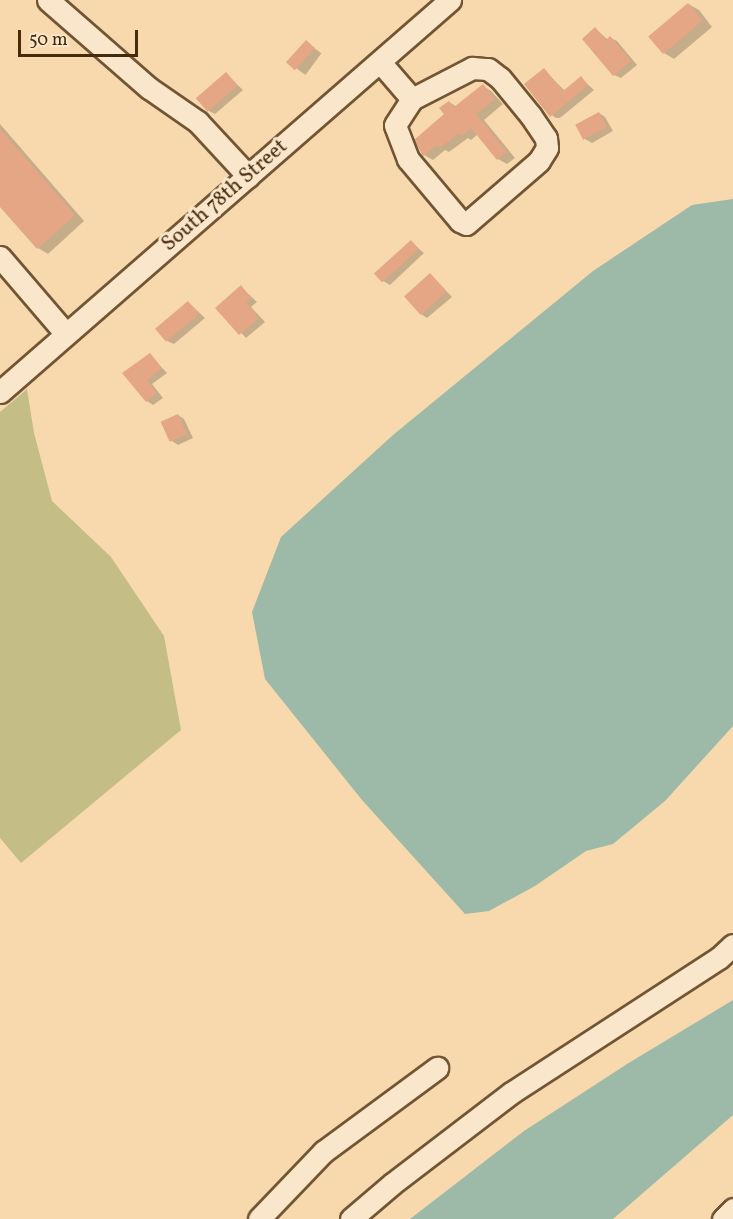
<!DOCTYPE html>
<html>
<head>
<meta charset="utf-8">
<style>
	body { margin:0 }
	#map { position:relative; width:733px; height:1219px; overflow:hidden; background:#f8d9ad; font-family:Vollkorn,serif }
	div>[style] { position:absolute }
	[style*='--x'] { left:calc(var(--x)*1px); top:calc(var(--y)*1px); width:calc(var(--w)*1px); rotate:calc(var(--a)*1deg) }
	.green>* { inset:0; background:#c4bd85 }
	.water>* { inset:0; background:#9dbaa8 }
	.shadow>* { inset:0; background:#0003; transform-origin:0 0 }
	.building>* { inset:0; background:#e4a684; transform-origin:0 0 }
	.roads { filter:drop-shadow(2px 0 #725634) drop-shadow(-2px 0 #725634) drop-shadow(0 2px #725634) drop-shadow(0 -2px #725634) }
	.minor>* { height:21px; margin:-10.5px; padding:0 10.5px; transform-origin:10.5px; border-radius:10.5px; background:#fae6ca }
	span { translate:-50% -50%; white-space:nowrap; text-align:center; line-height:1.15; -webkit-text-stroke:6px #fae6ca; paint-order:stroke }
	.street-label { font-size:21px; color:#452a0c }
	.scale { position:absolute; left:18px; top:30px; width:120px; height:27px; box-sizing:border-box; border:3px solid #452a0c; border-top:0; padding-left:8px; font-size:18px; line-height:21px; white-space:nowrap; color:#452a0c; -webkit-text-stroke:4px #fae6ca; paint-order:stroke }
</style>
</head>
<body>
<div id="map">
	<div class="green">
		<div style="clip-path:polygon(27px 389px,34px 433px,52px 501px,111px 557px,164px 636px,181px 730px,21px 863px,0 838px,0 412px)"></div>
	</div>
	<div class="water">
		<div style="clip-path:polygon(733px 199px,733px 726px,665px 801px,613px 844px,586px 851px,535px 886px,489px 911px,465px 914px,362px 800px,265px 679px,252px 612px,281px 537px,393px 435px,593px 271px,692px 205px)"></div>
		<div style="clip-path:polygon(733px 1000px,733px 1115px,613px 1219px,410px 1219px,524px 1131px,627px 1064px)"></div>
	</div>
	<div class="shadow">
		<div style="clip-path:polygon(688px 4px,699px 10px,712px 27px,674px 59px,664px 53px)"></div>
		<div style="clip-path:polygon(596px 29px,608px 40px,611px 38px,617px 41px,637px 65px,621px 78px,614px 75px)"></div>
		<div style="left:306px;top:42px;width:19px;height:27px;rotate:36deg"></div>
		<div style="clip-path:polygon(544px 70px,565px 91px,581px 78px,594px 90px,560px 118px,556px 118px,549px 113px)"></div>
		<div style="clip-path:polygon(226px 74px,243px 90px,215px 114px,209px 111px)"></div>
		<div style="clip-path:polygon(483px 86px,491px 91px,503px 104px,484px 120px,515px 158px,507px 164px,498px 159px,478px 134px,471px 140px,468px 138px,449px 152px,445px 150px,433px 160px,424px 155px,446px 114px,449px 102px,457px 107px)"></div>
		<div style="clip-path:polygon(599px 113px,605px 117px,613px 131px,592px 143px,585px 139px)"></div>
		<div style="clip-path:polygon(0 124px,84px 221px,48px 254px,38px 248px,0 205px)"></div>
		<div style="clip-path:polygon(411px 242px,424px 253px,390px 285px,383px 281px,376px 273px)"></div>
		<div style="clip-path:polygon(430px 274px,452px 297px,427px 318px,421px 314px)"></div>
		<div style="clip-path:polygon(241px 287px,257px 302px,251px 307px,265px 322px,246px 338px,217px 308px)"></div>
		<div style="clip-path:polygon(188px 302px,205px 318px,174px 344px,167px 341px)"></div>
		<div style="clip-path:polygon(150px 355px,167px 373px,152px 384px,163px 398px,153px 405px,147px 401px,125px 373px)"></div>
		<div style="clip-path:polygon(178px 415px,184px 419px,193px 438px,178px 445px,172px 441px)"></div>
	</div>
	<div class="building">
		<div style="left:688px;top:3px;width:23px;height:52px;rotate:50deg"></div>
		<div style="clip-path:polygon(595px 27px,606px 40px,610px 36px,631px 61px,613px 76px,582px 39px)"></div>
		<div style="left:306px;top:40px;width:12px;height:30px;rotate:42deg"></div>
		<div style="clip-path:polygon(544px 68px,563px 91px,581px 76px,588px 85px,550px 117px,524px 84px)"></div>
		<div style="left:226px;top:72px;width:18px;height:40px;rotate:49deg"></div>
		<div style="clip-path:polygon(483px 84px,495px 99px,476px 114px,507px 152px,497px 160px,471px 128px,462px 136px,459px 133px,440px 148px,437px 145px,423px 156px,414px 140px,444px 114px,439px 108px,449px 101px,454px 107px)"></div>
		<div style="left:599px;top:112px;width:17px;height:27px;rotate:62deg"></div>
		<div style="clip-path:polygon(0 129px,75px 215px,37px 249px,0 207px)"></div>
		<div style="left:411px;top:240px;width:12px;height:50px;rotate:48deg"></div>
		<div style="left:430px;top:273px;width:25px;height:35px;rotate:48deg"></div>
		<div style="clip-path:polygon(241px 285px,251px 298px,246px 303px,259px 318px,239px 335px,215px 308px)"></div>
		<div style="left:188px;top:301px;width:17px;height:43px;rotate:50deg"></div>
		<div style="clip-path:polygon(150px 353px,162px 368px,147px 380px,157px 393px,146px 402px,122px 373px)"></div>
		<div style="left:178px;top:414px;width:22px;height:19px;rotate:66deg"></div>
	</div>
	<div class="roads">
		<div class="minor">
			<div style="--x:48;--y:0;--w:134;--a:41.1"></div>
			<div style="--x:149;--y:88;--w:60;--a:34.8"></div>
			<div style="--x:198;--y:122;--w:74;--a:47.2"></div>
			<div style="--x:380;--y:62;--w:49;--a:49.1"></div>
			<div style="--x:472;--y:68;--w:16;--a:4"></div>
			<div style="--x:488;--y:69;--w:15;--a:37"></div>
			<div style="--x:500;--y:78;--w:49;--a:50.8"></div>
			<div style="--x:531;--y:116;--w:27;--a:56"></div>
			<div style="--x:546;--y:138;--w:10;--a:84"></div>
			<div style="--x:547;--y:148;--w:15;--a:122"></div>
			<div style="--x:539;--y:161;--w:96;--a:139.2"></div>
			<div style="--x:466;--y:224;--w:7;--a:-153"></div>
			<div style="--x:460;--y:221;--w:81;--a:-130"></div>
			<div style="--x:408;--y:159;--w:36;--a:-111"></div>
			<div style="--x:395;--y:125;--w:31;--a:-57"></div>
			<div style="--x:412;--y:99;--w:68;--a:-27.3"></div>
			<div style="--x:0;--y:257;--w:101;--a:49.4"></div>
			<div style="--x:0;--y:392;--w:597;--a:-41.06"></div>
			<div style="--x:259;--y:1219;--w:93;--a:-46.3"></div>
			<div style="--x:323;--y:1152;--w:142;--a:-36.4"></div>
			<div style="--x:351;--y:1219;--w:54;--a:-40.5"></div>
			<div style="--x:392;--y:1184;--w:150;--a:-37.4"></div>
			<div style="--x:511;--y:1093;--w:248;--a:-33"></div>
			<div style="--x:719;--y:958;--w:19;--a:-43"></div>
			<div style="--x:723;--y:1219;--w:14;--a:-45"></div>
		</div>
	</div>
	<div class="street-label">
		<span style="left:225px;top:196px;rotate:-41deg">South 78th Street</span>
	</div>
	<div class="scale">50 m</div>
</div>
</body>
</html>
